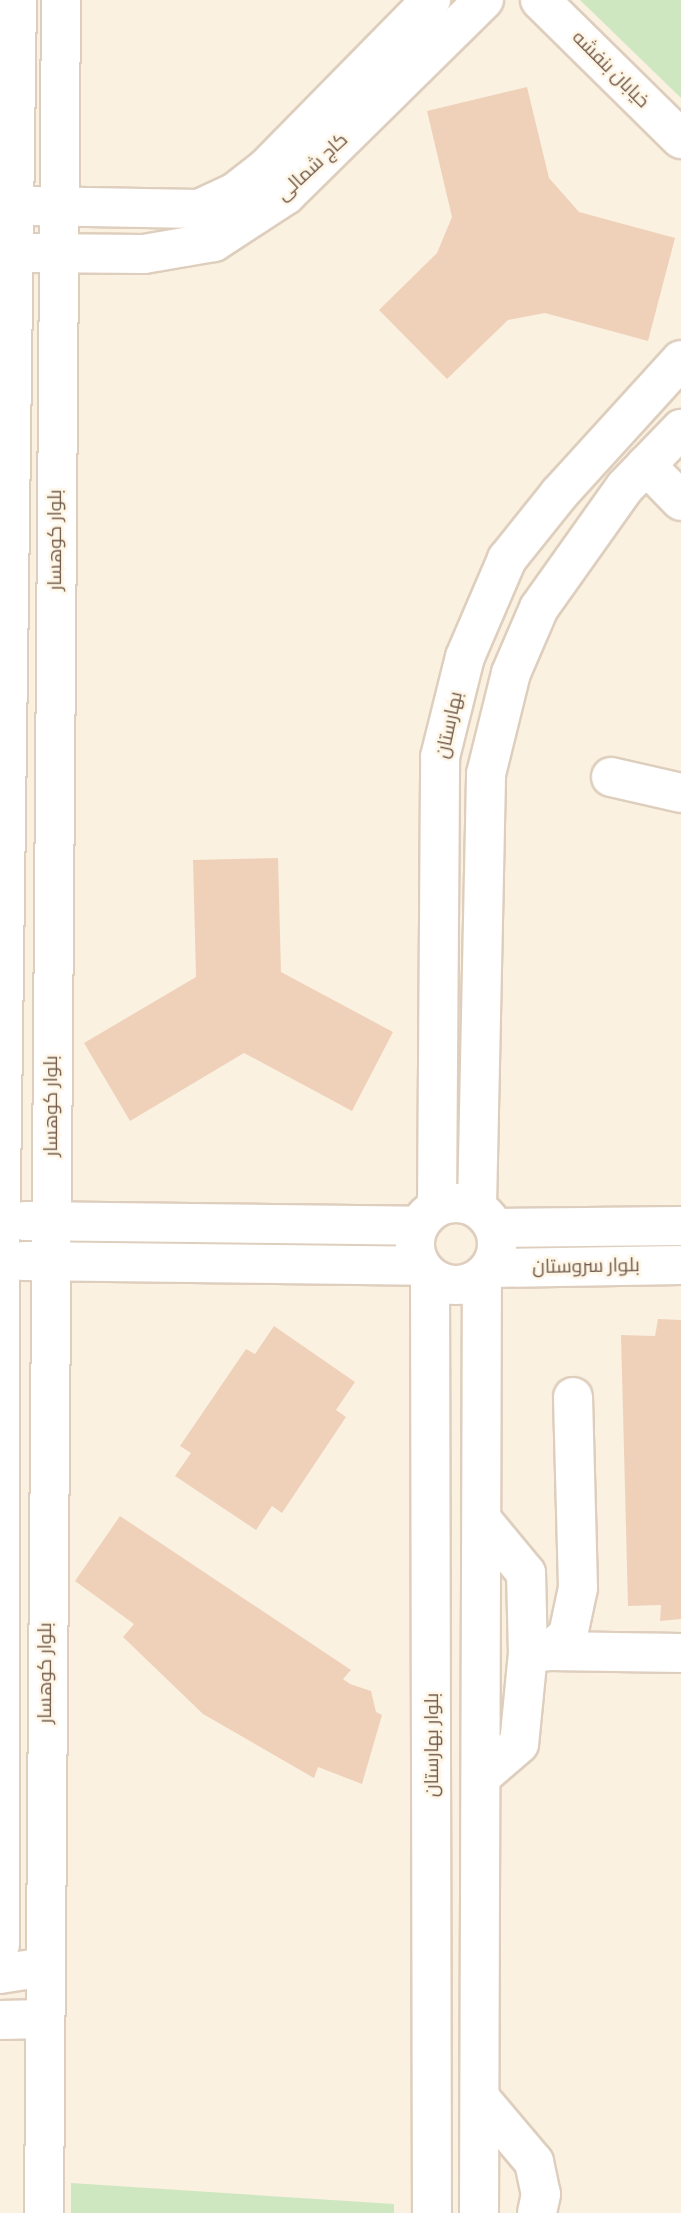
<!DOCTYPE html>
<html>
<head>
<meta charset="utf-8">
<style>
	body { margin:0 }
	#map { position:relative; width:681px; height:2213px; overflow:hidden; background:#fbf1e1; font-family:"IBM Plex Sans",Cairo,sans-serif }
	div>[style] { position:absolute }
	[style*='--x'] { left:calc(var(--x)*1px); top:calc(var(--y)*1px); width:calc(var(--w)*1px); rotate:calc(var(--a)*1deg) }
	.green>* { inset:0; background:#cfe7c0 }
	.building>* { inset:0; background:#efd1ba }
	.roads { filter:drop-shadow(2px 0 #decebd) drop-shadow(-2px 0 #decebd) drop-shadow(0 2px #decebd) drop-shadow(0 -2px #decebd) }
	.street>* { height:38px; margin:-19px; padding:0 19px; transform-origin:19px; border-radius:19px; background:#fff }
	.secondary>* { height:38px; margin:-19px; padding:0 19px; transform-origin:19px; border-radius:19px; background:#fff }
	.secondary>.ring { margin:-19px; padding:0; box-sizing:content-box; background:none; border:38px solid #fff; border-radius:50% }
	span { translate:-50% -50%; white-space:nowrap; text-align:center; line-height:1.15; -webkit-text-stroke:5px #fef6e6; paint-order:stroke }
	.street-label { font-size:19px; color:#705849 }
</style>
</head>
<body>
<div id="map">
	<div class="green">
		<div style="clip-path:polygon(580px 0,681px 0,681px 98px)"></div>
		<div style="clip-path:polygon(71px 2183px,394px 2204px,394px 2213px,71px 2213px)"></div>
	</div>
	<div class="building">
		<div style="clip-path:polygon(527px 87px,549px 178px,579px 212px,675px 238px,648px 341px,545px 313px,508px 320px,447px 379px,379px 310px,437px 253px,452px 217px,427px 111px)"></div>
		<div style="clip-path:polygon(278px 858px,281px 972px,393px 1032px,352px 1111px,244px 1053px,130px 1121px,84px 1043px,196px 977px,193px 860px)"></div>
		<div style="clip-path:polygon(658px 1319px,681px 1320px,681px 1619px,660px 1621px,661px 1605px,628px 1606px,621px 1335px,655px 1336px)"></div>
		<div style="clip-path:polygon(274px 1326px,355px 1382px,336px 1410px,346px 1417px,282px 1513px,272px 1506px,256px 1530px,175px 1476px,191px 1453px,180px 1446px,246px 1349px,255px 1354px)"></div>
		<div style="clip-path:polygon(120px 1516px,351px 1670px,343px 1679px,350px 1684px,371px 1691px,376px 1712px,382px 1715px,362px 1784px,318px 1767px,314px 1778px,203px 1714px,123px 1637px,134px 1624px,75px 1581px)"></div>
	</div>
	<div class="roads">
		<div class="street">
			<div style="--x:646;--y:465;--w:50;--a:45.8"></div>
			<div style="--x:611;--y:777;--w:72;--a:12.9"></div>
			<div style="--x:482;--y:1520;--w:69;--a:50.3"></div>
			<div style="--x:526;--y:1573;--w:80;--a:88.6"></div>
			<div style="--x:528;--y:1653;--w:91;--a:95.6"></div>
			<div style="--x:519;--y:1744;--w:48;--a:139.3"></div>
			<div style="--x:550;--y:1651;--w:131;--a:0.9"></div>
			<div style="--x:528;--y:1653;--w:22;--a:-5"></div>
			<div style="--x:550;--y:1651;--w:24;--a:-42"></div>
			<div style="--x:568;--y:1635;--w:48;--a:-78"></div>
			<div style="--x:578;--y:1588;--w:191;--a:-91.5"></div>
			<div style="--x:480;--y:2098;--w:84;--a:49.8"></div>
			<div style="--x:534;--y:2162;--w:33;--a:78"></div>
			<div style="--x:541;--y:2194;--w:19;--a:102"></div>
		</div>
		<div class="secondary">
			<div style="--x:540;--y:0;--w:198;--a:44.6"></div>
			<div style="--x:32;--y:206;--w:167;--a:1"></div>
			<div style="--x:199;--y:209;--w:38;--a:-25"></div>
			<div style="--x:234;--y:193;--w:39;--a:-38"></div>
			<div style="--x:265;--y:169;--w:237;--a:-45.5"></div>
			<div style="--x:31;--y:253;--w:113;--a:0.5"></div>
			<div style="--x:144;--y:254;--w:71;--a:-9.7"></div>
			<div style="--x:214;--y:242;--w:86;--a:-33.1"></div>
			<div style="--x:286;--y:195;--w:278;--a:-44.6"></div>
			<div class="ring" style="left:415px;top:1203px;width:44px;height:44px"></div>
			<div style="--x:437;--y:1207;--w:450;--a:-89.6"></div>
			<div style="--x:440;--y:757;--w:103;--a:-76"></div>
			<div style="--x:465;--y:657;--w:107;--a:-66.8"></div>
			<div style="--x:507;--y:559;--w:83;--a:-51.3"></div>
			<div style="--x:559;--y:494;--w:181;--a:-47.7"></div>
			<div style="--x:477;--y:1207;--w:433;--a:-88.8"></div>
			<div style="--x:486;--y:774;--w:104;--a:-76.1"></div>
			<div style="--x:511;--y:673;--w:71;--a:-66.7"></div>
			<div style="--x:539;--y:608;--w:148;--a:-54.6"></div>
			<div style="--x:625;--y:487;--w:81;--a:-46"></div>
			<div style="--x:25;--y:1221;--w:394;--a:0.7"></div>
			<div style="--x:495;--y:1228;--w:186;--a:-0.6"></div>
			<div style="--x:24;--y:1261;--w:397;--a:0.7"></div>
			<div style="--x:491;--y:1268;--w:190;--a:-0.9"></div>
			<div style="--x:430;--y:1276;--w:937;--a:89.88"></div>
			<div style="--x:0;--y:1945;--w:684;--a:-90"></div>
			<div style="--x:0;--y:1261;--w:1261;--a:-89.23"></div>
			<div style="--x:0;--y:1974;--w:45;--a:-9"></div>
			<div style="--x:0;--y:2020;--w:44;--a:-1.3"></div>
			<div style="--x:44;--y:2213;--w:2213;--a:-89.56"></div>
			<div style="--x:479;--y:2213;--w:936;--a:-89.82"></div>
		</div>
	</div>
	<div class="street-label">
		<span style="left:611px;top:69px;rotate:45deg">خیابان بنفشه</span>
		<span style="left:312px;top:167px;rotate:-43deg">کاج شمالی</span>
		<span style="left:55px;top:540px;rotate:-90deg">بلوار کوهسار</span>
		<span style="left:449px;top:725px;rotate:-78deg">بهارستان</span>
		<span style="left:51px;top:1106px;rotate:-90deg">بلوار کوهسار</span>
		<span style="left:586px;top:1266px;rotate:-1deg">بلوار سروستان</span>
		<span style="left:45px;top:1673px;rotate:-90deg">بلوار کوهسار</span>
		<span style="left:432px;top:1745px;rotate:-90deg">بلوار بهارستان</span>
	</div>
</div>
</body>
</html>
